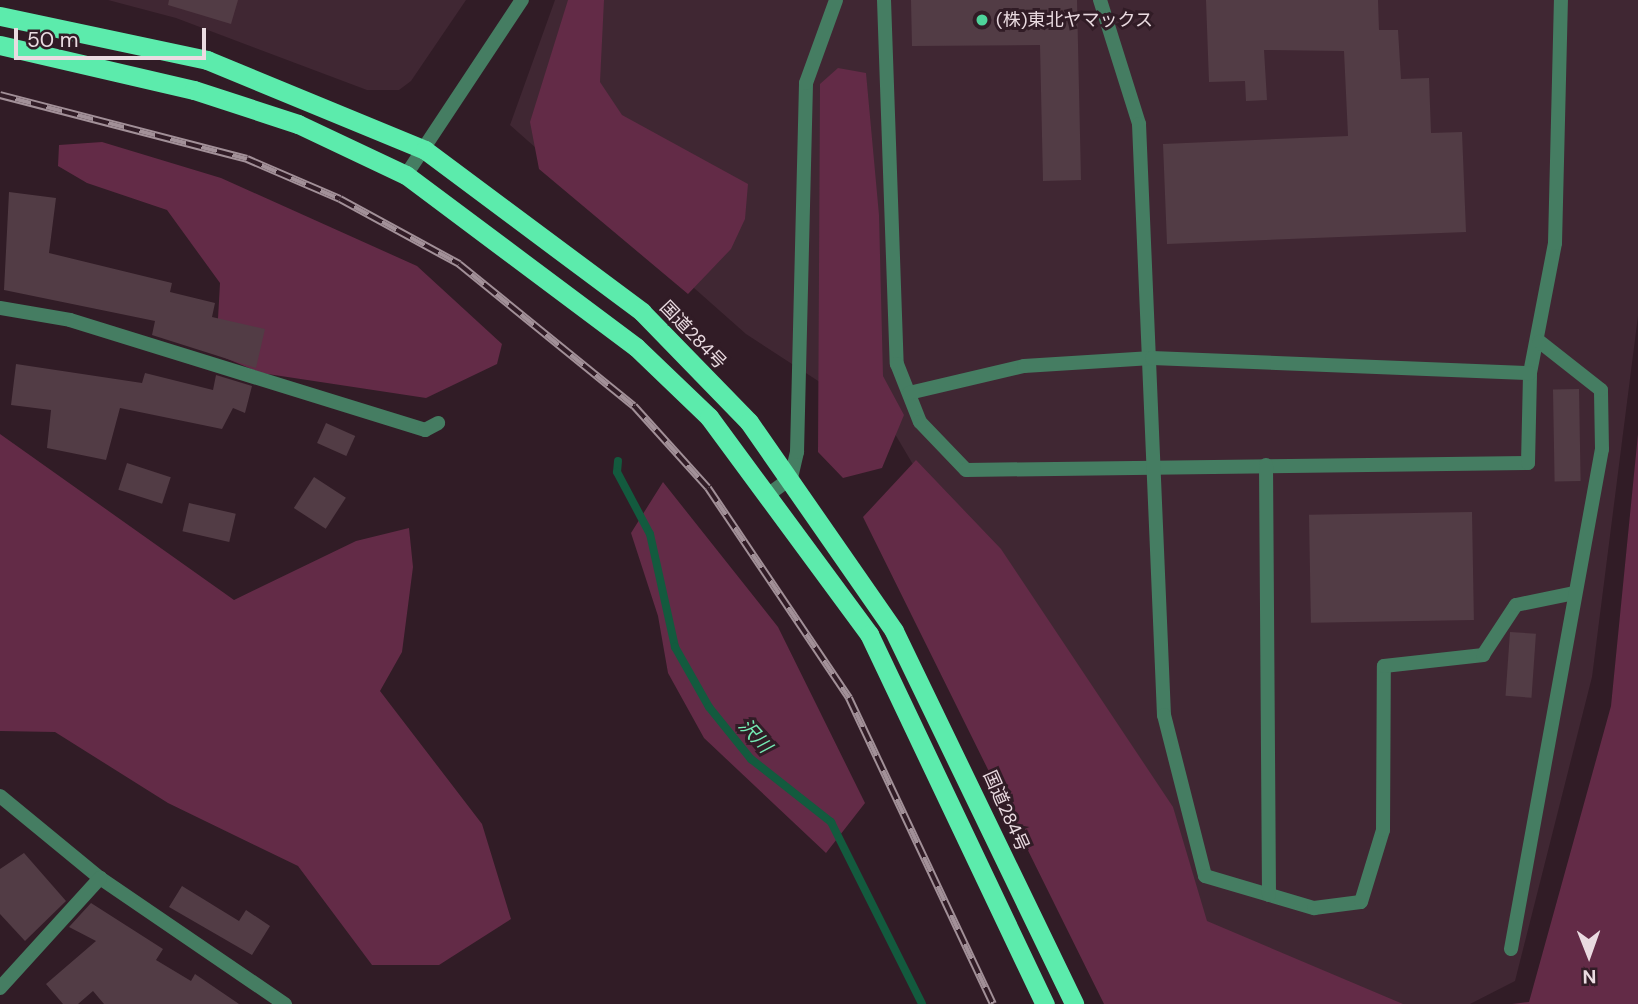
<!DOCTYPE html>
<html>
<head>
<meta charset="utf-8">
<style>
	body { margin:0 }
	#map { position:relative; width:1638px; height:1004px; overflow:hidden; background:#311c26; font-family:"DM Sans","Noto Sans JP",sans-serif }
	div>[style] { position:absolute }
	[style*='--x'] { left:calc(var(--x)*1px); top:calc(var(--y)*1px); width:calc(var(--w)*1px); rotate:calc(var(--a)*1deg) }
	.built>* { inset:0; background:#402733 }
	.green>* { inset:0; background:#632b47 }
	.stream>* { height:8px; margin:-4px; padding:0 4px; transform-origin:4px; border-radius:4px; background:#135a3e }
	.building>* { inset:0; background:#523c45; transform-origin:0 0 }
	.service>* { height:14px; margin:-7px; padding:0 7px; transform-origin:7px; border-radius:7px; background:#457d62 }
	.minor>* { height:14px; margin:-7px; padding:0 7px; transform-origin:7px; border-radius:7px; background:#457d62 }
	.tertiary>* { height:14px; margin:-7px; padding:0 7px; transform-origin:7px; border-radius:7px; background:#457d62 }
	.trunk>* { height:19px; margin:-9.5px; padding:0 9.5px; transform-origin:9.5px; border-radius:9.5px; background:#5cebac }
	.rail>* { height:8px; margin-top:-4px; transform-origin:0; background:repeating-linear-gradient(90deg,#311c26 0 16px,#a29098 0 32px); box-sizing:border-box; border-block:2px solid #a29098 }
	.dots>* { width:19px; height:19px; translate:-50% -50%; box-sizing:border-box; border:4px solid #311c26; border-radius:50% }
	span { translate:-50% -50%; white-space:nowrap; text-align:center; line-height:1.15; -webkit-text-stroke:6px #311c26; paint-order:stroke }
	.poi-label { font-size:18px; color:#eadbe1 }
	.left { translate:0 -50%; text-align:left }
	.street-label { font-size:18px; color:#eadbe1 }
	.water-label { font-size:19px; color:#74ebb4; font-style:italic }
	.north { position:absolute; left:1554px; top:920px; width:70px; height:70px; -webkit-text-stroke:5px #311c26; paint-order:stroke; rotate:179deg; font-size:19px; font-weight:700; line-height:28px; text-align:center; color:#eadbe1 }
	.north::after { content:''; display:block; margin:auto; width:24px; height:32px; background:#eadbe1; clip-path:polygon(50% 0,100% 100%,50% 72%,0 100%) }
	.scale { position:absolute; left:14px; top:28px; width:192px; height:32px; box-sizing:border-box; border:4px solid #eadbe1; border-top:0; padding-left:9px; font-size:21px; line-height:24px; white-space:nowrap; color:#eadbe1; -webkit-text-stroke:5px #311c26; paint-order:stroke }
</style>
</head>
<body>
<div id="map">
	<div class="built">
		<div style="clip-path:polygon(108px 0,466px 0,411px 81px,399px 90px,367px 90px,176px 18px)"></div>
		<div style="clip-path:polygon(555px 0,1638px 0,1638px 316px,1592px 677px,1515px 981px,1470px 1004px,1361px 1004px,1189px 931px,892px 429px,746px 334px,510px 125px)"></div>
	</div>
	<div class="green">
		<div style="clip-path:polygon(568px 0,604px 0,600px 82px,622px 115px,748px 184px,745px 219px,731px 249px,688px 294px,539px 169px,530px 122px)"></div>
		<div style="clip-path:polygon(838px 68px,866px 73px,879px 215px,883px 376px,904px 415px,882px 468px,843px 478px,818px 452px,820px 84px)"></div>
		<div style="clip-path:polygon(102px 142px,221px 178px,417px 266px,502px 344px,497px 364px,426px 398px,261px 373px,216px 354px,220px 283px,167px 210px,87px 183px,58px 166px,59px 145px)"></div>
		<div style="clip-path:polygon(0 434px,234px 600px,356px 541px,409px 528px,413px 567px,402px 652px,380px 691px,482px 824px,511px 919px,439px 965px,372px 965px,298px 866px,168px 803px,55px 732px,0 731px)"></div>
		<div style="clip-path:polygon(1638px 434px,1638px 1004px,1512px 1004px,1529px 1002px,1611px 706px)"></div>
		<div style="clip-path:polygon(916px 460px,1001px 549px,1173px 807px,1207px 921px,1403px 1004px,1104px 1004px,863px 517px)"></div>
		<div style="clip-path:polygon(663px 482px,778px 627px,865px 803px,826px 853px,704px 738px,668px 673px,658px 616px,631px 533px)"></div>
	</div>
	<div class="stream">
		<div style="--x:618;--y:461;--w:11;--a:95"></div>
		<div style="--x:617;--y:472;--w:70;--a:62"></div>
		<div style="--x:650;--y:534;--w:116;--a:77.5"></div>
		<div style="--x:675;--y:647;--w:69;--a:60.5"></div>
		<div style="--x:709;--y:707;--w:67;--a:51.1"></div>
		<div style="--x:751;--y:759;--w:102;--a:38.2"></div>
		<div style="--x:831;--y:822;--w:203;--a:63.4"></div>
	</div>
	<div class="building">
		<div style="clip-path:polygon(169px 0,238px 0,231px 24px,168px 5px)"></div>
		<div style="clip-path:polygon(911px 0,1077px 0,1081px 180px,1043px 181px,1040px 45px,912px 46px)"></div>
		<div style="clip-path:polygon(1206px 0,1378px 0,1379px 30px,1398px 30px,1401px 79px,1429px 78px,1431px 133px,1462px 132px,1466px 232px,1167px 244px,1163px 144px,1348px 136px,1344px 51px,1264px 50px,1267px 100px,1246px 101px,1245px 81px,1209px 82px)"></div>
		<div style="clip-path:polygon(9px 192px,56px 198px,49px 253px,172px 283px,170px 292px,215px 303px,212px 317px,265px 329px,256px 368px,152px 335px,155px 321px,4px 290px)"></div>
		<div style="clip-path:polygon(16px 364px,142px 383px,145px 373px,213px 390px,216px 375px,252px 386px,245px 413px,233px 408px,222px 429px,120px 408px,106px 460px,47px 448px,51px 410px,11px 405px)"></div>
		<div style="left:1579px;top:389px;width:92px;height:26px;rotate:89deg"></div>
		<div style="left:326px;top:423px;width:32px;height:22px;rotate:24deg"></div>
		<div style="left:127px;top:463px;width:46px;height:28px;rotate:18deg"></div>
		<div style="left:314px;top:477px;width:38px;height:37px;rotate:33deg"></div>
		<div style="left:189px;top:503px;width:48px;height:29px;rotate:13deg"></div>
		<div style="left:1472px;top:512px;width:108px;height:163px;rotate:89deg"></div>
		<div style="left:1510px;top:632px;width:26px;height:64px;rotate:4deg"></div>
		<div style="clip-path:polygon(24px 853px,66px 901px,25px 941px,0 914px,0 869px)"></div>
		<div style="clip-path:polygon(182px 886px,239px 921px,246px 910px,270px 926px,252px 955px,169px 907px)"></div>
		<div style="clip-path:polygon(91px 903px,163px 949px,156px 960px,191px 981px,195px 974px,239px 1004px,104px 1004px,93px 991px,78px 1004px,63px 1004px,46px 984px,96px 941px,69px 927px)"></div>
	</div>
	<div class="service">
		<div style="--x:884;--y:0;--w:364;--a:88"></div>
		<div style="--x:897;--y:364;--w:62;--a:68.4"></div>
		<div style="--x:920;--y:422;--w:66;--a:46.2"></div>
		<div style="--x:966;--y:470;--w:562;--a:-0.71"></div>
		<div style="--x:1528;--y:463;--w:90;--a:-88.7"></div>
		<div style="--x:1530;--y:373;--w:132;--a:-79.1"></div>
		<div style="--x:1555;--y:243;--w:243;--a:-88.6"></div>
		<div style="--x:1100;--y:0;--w:130;--a:72.5"></div>
		<div style="--x:1139;--y:124;--w:592;--a:87.58"></div>
		<div style="--x:1164;--y:715;--w:166;--a:75.7"></div>
		<div style="--x:1205;--y:876;--w:114;--a:16.4"></div>
		<div style="--x:1314;--y:908;--w:47;--a:-7.3"></div>
		<div style="--x:1361;--y:902;--w:75;--a:-73"></div>
		<div style="--x:1383;--y:830;--w:164;--a:-89.7"></div>
		<div style="--x:1384;--y:666;--w:100;--a:-6.3"></div>
		<div style="--x:1483;--y:655;--w:60;--a:-56.6"></div>
		<div style="--x:1516;--y:605;--w:59;--a:-11.7"></div>
		<div style="--x:909;--y:393;--w:118;--a:-13.2"></div>
		<div style="--x:1024;--y:366;--w:128;--a:-3.6"></div>
		<div style="--x:1152;--y:358;--w:378;--a:2.3"></div>
		<div style="--x:1266;--y:465;--w:430;--a:89.6"></div>
		<div style="--x:1511;--y:949;--w:508;--a:-79.69"></div>
		<div style="--x:1602;--y:449;--w:59;--a:-91"></div>
		<div style="--x:1601;--y:390;--w:78;--a:-141.8"></div>
	</div>
	<div class="minor">
		<div style="--x:0;--y:308;--w:71;--a:9.7"></div>
		<div style="--x:70;--y:320;--w:372;--a:17.2"></div>
		<div style="--x:425;--y:430;--w:15;--a:-28"></div>
		<div style="--x:0;--y:796;--w:129;--a:39.4"></div>
		<div style="--x:100;--y:878;--w:224;--a:34.3"></div>
		<div style="--x:0;--y:988;--w:149;--a:-47.7"></div>
	</div>
	<div class="tertiary">
		<div style="--x:406;--y:175;--w:210;--a:-56.5"></div>
		<div style="--x:769;--y:494;--w:27;--a:-36"></div>
		<div style="--x:791;--y:478;--w:27;--a:-77"></div>
		<div style="--x:797;--y:452;--w:369;--a:-88.6"></div>
		<div style="--x:806;--y:83;--w:88;--a:-70.1"></div>
	</div>
	<div class="trunk">
		<div style="--x:0;--y:16;--w:212;--a:12"></div>
		<div style="--x:207;--y:60;--w:236;--a:22.4"></div>
		<div style="--x:425;--y:150;--w:271;--a:36.7"></div>
		<div style="--x:642;--y:312;--w:153;--a:45.8"></div>
		<div style="--x:749;--y:422;--w:254;--a:55.2"></div>
		<div style="--x:894;--y:631;--w:414;--a:64.2"></div>
		<div style="--x:0;--y:45;--w:199;--a:13.1"></div>
		<div style="--x:194;--y:90;--w:109;--a:18.1"></div>
		<div style="--x:298;--y:124;--w:119;--a:25.3"></div>
		<div style="--x:406;--y:175;--w:287;--a:36.8"></div>
		<div style="--x:636;--y:347;--w:101;--a:43.8"></div>
		<div style="--x:709;--y:417;--w:270;--a:53.6"></div>
		<div style="--x:869;--y:634;--w:410;--a:64.6"></div>
	</div>
	<div class="rail">
		<div style="--x:0;--y:95;--w:255;--a:14.5"></div>
		<div style="--x:247;--y:159;--w:101;--a:23.3"></div>
		<div style="--x:340;--y:199;--w:136;--a:28.6"></div>
		<div style="--x:459;--y:264;--w:225;--a:39.1"></div>
		<div style="--x:634;--y:406;--w:110;--a:47.9"></div>
		<div style="--x:708;--y:488;--w:253;--a:56.1"></div>
		<div style="--x:849;--y:698;--w:338;--a:64.8"></div>
	</div>
	<div class="dots">
		<div style="left:982px;top:20px;background:#4ed39a"></div>
	</div>
	<div class="poi-label">
		<span class="left" style="left:996px;top:20px">(株)東北ヤマックス</span>
	</div>
	<div class="street-label">
		<span style="left:693px;top:335px;rotate:46deg">国道284号</span>
		<span style="left:1006px;top:811px;rotate:66deg">国道284号</span>
	</div>
	<div class="water-label">
		<span style="left:755px;top:736px;rotate:48deg">沢川</span>
	</div>
	<div class="north">N</div>
	<div class="scale">50 m</div>
</div>
</body>
</html>
